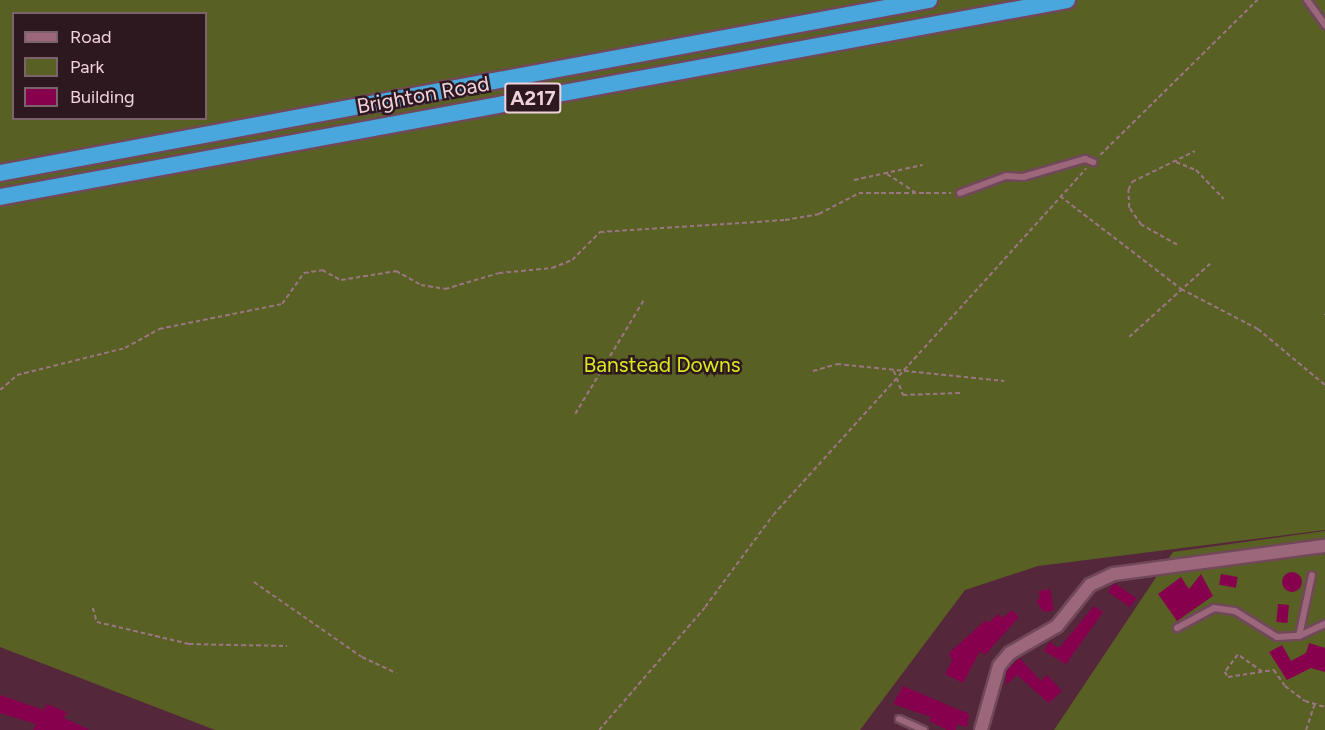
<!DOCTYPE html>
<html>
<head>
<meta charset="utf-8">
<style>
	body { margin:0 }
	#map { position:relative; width:1325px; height:730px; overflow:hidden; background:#55273a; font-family:Figtree,sans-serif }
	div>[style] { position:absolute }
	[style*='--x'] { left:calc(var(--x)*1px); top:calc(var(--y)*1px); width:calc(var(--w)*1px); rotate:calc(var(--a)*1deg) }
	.green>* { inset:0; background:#596024 }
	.building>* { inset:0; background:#87004d; transform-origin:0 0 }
	.round { border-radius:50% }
	.path>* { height:1.5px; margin-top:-0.75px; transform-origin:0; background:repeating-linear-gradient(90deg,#9c7584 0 4.5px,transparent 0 7.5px) }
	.roads { filter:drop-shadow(2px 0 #704859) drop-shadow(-2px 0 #704859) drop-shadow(0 2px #704859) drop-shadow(0 -2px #704859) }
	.service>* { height:6px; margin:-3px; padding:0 3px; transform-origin:3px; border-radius:3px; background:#9c677b }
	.minor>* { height:12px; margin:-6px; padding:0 6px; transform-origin:6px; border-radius:6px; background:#9c677b }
	.trunk>* { height:16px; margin:-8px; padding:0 8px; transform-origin:8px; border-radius:8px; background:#4aa7de }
	span { translate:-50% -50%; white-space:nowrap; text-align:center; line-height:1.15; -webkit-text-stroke:5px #2e1820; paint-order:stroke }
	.shield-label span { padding:2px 4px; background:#2e1820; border:2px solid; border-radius:4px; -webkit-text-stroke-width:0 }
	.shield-label { font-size:20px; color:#f0d2dc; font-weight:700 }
	.street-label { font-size:21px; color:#f0d2dc }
	.park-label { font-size:21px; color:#d7ea1d }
	.legend { position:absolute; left:12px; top:12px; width:195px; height:108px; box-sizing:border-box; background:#2e1820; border:2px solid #7c626b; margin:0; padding:8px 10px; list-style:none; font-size:18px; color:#f0d2dc }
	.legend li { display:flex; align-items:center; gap:12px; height:30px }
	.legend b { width:30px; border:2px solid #7c626b }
</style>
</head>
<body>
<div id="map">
	<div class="green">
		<div style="clip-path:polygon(evenodd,0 0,1325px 0,1325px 530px,1038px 566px,965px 590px,860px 730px,215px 730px,0 647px,0 0,14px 14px,206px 14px,206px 118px,14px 118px,14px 14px)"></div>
		<div style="clip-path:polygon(1325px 531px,1325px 730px,1054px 730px,1173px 552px)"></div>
	</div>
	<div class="building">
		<div class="round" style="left:1282px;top:572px;width:20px;height:20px"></div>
		<div style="clip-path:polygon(1201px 574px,1213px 596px,1177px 621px,1158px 594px,1181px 577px,1189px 589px)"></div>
		<div style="left:1221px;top:574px;width:17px;height:11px;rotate:10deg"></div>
		<div style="left:1114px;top:583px;width:27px;height:11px;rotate:34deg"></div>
		<div style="clip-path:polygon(1050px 589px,1054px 610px,1043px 612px,1036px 600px,1040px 599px,1039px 591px)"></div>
		<div style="left:1278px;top:604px;width:11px;height:18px;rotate:5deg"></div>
		<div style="clip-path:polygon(1094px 606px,1103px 612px,1066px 664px,1044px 651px,1049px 642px,1059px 648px)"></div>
		<div style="clip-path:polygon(1012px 610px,1019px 617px,985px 655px,980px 651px,963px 683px,945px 674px,952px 661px,949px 653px,986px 620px,988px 623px,998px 614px,1002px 618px)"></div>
		<div style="clip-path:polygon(1309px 643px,1325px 648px,1325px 672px,1311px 668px,1287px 680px,1269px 652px,1282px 645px,1291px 661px,1306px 653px)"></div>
		<div style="clip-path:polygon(1020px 658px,1041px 681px,1047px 675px,1062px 691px,1049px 703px,1017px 675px,1006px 685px,1006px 670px)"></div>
		<div style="clip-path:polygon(903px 686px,969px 714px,967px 727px,957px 724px,956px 730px,947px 730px,929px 721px,931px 717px,893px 704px)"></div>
		<div style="clip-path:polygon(0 695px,44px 710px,47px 704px,67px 712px,64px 718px,90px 730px,33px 730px,36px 724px,0 713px)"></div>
	</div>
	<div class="path">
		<div style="--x:1100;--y:155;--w:221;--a:-44.6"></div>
		<div style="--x:1176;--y:162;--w:22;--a:22"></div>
		<div style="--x:1196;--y:170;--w:40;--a:46"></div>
		<div style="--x:887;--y:174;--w:35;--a:33"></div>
		<div style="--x:854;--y:180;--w:70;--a:-12.4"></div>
		<div style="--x:1060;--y:196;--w:153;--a:37.5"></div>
		<div style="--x:1181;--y:289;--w:87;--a:27.5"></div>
		<div style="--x:1258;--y:329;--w:87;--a:39.9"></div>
		<div style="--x:1177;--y:245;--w:41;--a:-150.9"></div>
		<div style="--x:1141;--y:225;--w:21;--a:-125"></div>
		<div style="--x:1129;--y:208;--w:18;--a:-93"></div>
		<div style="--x:1128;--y:190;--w:9;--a:-63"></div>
		<div style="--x:1132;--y:182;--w:70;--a:-26.2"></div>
		<div style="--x:1324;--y:315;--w:1;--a:-45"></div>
		<div style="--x:1129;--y:337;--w:112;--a:-42.1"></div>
		<div style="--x:813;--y:371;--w:25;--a:-16"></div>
		<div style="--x:837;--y:364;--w:168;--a:5.8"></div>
		<div style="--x:894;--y:371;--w:26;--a:69"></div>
		<div style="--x:903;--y:395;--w:57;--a:-2"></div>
		<div style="--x:0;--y:390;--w:23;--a:-41"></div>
		<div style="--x:17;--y:375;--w:111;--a:-14"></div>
		<div style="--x:125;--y:348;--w:39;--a:-29"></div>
		<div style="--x:159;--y:329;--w:126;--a:-11.5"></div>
		<div style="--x:282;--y:304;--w:38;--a:-55"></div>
		<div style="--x:304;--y:273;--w:18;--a:-9"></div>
		<div style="--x:322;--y:270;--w:21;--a:28"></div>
		<div style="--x:341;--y:280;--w:56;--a:-9.3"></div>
		<div style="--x:396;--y:271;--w:29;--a:29"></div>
		<div style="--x:421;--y:285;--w:24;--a:9"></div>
		<div style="--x:445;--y:289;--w:56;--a:-16.5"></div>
		<div style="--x:499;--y:273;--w:53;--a:-5.4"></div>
		<div style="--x:552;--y:268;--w:22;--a:-22"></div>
		<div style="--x:572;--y:260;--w:40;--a:-45"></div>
		<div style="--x:600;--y:232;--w:185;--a:-3.7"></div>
		<div style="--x:785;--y:220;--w:35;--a:-10"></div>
		<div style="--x:819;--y:214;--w:45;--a:-27.7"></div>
		<div style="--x:859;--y:193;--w:92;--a:0"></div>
		<div style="--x:575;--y:414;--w:135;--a:-58.9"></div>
		<div style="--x:254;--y:582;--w:131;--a:34.8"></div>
		<div style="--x:362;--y:657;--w:38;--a:25"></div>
		<div style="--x:93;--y:608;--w:15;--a:74"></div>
		<div style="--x:97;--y:622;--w:95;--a:13.4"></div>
		<div style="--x:189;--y:644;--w:98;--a:1.2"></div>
		<div style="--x:1262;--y:672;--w:29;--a:-145"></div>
		<div style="--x:1238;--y:655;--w:21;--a:127"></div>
		<div style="--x:1225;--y:672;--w:6;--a:59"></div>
		<div style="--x:1228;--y:677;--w:47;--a:-8.7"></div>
		<div style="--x:1274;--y:670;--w:19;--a:55"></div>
		<div style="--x:1285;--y:686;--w:25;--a:37"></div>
		<div style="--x:1305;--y:701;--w:21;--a:17"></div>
		<div style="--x:599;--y:730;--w:162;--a:-49.2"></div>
		<div style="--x:705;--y:607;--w:114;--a:-53.5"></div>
		<div style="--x:773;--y:515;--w:467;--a:-47.9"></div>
		<div style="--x:1306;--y:730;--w:26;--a:-72"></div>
	</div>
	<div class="roads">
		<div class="service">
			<div style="--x:1307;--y:0;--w:31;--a:54"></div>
			<div style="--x:960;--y:193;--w:49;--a:-20.3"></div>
			<div style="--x:1006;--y:176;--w:17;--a:3"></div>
			<div style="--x:1023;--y:177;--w:65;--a:-16.2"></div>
			<div style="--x:1085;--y:159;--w:9;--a:21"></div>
			<div style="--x:1177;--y:628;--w:42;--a:-28.4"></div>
			<div style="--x:1214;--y:608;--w:21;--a:8"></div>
			<div style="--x:1235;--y:611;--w:49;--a:31.8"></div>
			<div style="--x:1277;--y:637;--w:22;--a:-3"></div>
			<div style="--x:1299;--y:636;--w:29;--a:-25"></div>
			<div style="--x:1299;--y:636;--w:62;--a:-78"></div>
			<div style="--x:899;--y:719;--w:27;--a:24"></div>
		</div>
		<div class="minor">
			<div style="--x:981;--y:730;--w:66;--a:-74.3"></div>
			<div style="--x:999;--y:666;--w:17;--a:-50"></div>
			<div style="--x:1010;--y:653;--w:54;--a:-29.9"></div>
			<div style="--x:1057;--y:626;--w:53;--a:-51.2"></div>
			<div style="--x:1090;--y:585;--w:26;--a:-25"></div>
			<div style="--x:1114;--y:574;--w:213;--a:-7.6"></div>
		</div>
		<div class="trunk">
			<div style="--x:0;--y:173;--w:945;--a:-10.55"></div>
			<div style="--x:0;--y:197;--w:1085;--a:-10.46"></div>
		</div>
	</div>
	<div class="shield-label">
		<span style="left:533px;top:98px">A217</span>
	</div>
	<div class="street-label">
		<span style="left:423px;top:95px;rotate:-10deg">Brighton Road</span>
	</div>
	<div class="park-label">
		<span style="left:662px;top:365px">Banstead Downs</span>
	</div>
	<ul class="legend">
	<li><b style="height:8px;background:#9c677b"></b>Road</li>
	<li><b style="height:16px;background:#596024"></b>Park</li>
	<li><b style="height:16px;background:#87004d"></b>Building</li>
	</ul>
</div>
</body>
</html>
